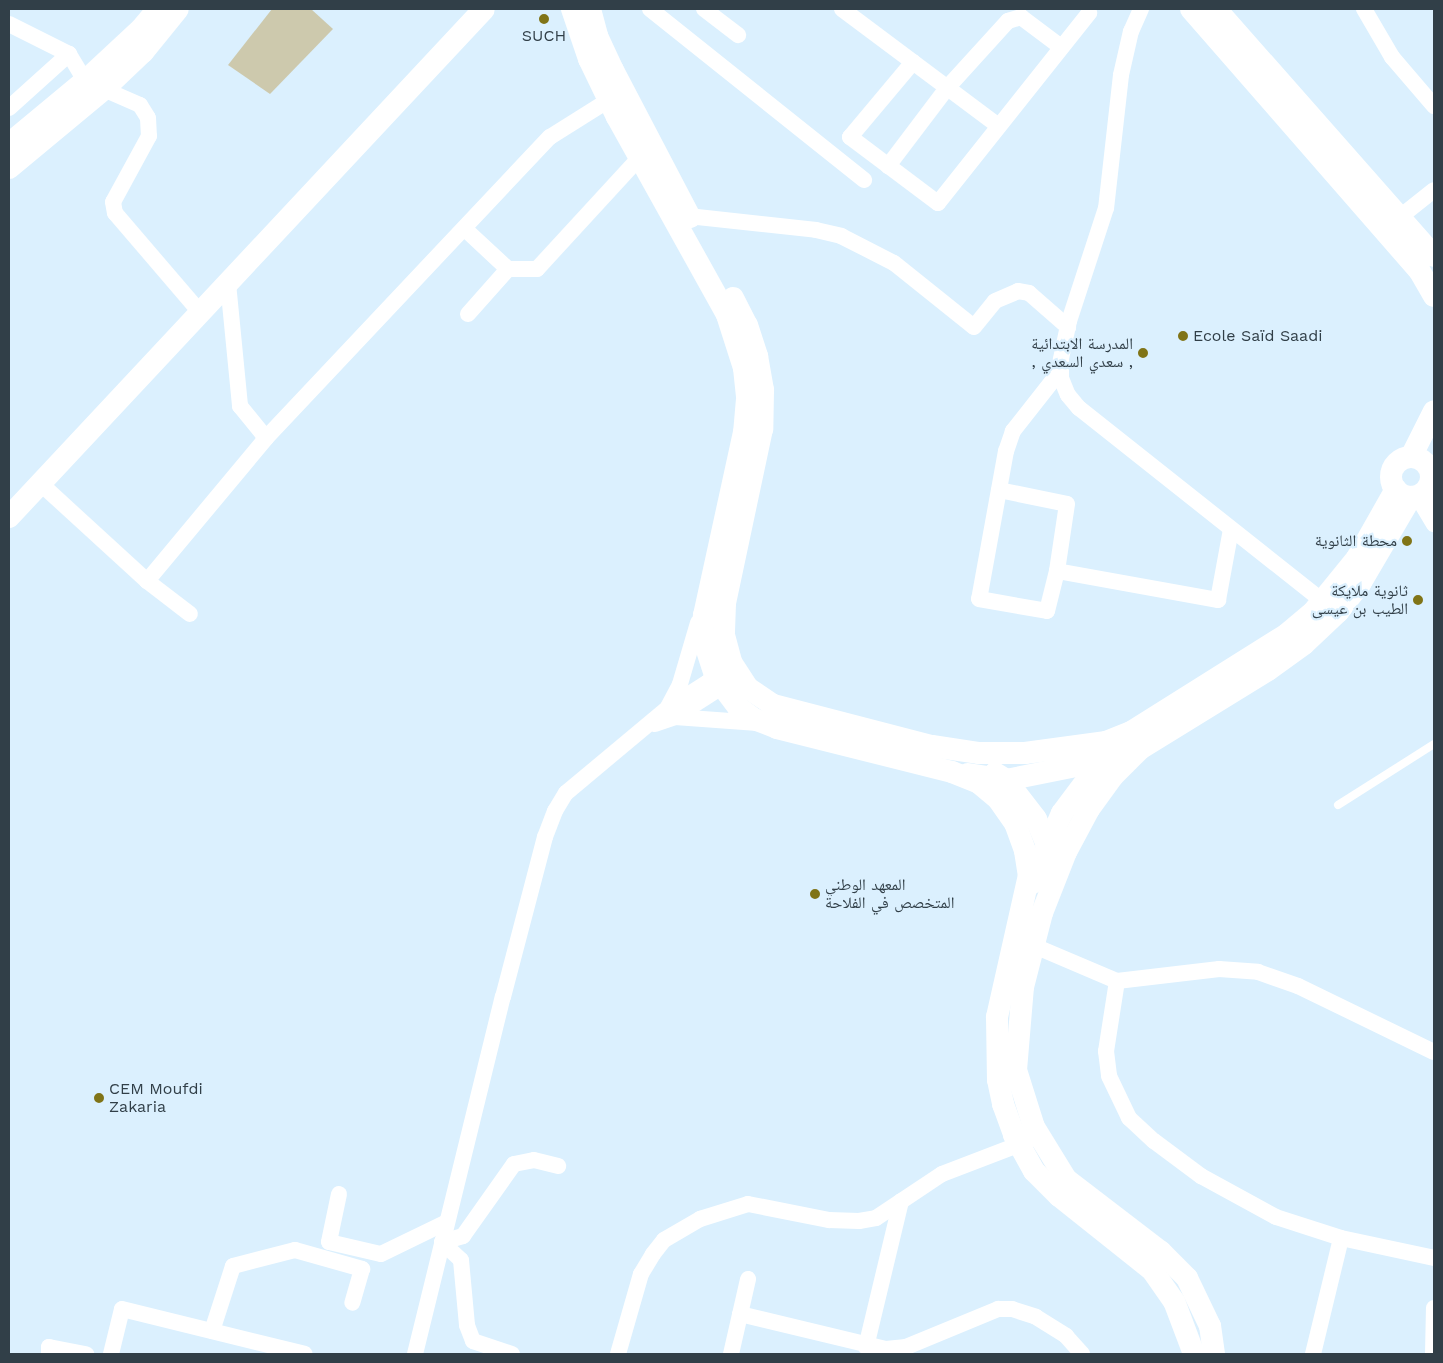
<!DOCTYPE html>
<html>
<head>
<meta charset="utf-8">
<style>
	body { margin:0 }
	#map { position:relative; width:1443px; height:1363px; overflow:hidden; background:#dbf0fe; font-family:"Work Sans","Noto Naskh Arabic",sans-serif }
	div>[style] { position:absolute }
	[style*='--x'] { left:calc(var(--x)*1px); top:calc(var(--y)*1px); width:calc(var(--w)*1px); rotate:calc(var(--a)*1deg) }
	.green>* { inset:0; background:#cdc9ad }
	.lane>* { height:8px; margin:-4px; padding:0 4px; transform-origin:4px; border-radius:4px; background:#fff }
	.street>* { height:16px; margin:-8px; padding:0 8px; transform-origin:8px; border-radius:8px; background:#fff }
	.secondary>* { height:22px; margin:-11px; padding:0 11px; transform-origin:11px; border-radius:11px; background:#fff }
	.secondary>.ring { margin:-11px; padding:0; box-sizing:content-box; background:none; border:22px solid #fff; border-radius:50% }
	.dots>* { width:14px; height:14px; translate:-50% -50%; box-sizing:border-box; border:2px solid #dbf0fe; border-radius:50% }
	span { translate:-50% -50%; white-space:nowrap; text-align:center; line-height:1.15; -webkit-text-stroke:4.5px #dbf0fe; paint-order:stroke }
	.poi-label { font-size:16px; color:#313f48 }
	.left { translate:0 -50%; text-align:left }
	.right { translate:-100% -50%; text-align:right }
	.frame { position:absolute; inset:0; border:10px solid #313f48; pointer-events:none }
</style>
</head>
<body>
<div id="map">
	<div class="green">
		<div style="clip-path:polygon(272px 9px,311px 9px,333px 29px,270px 94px,228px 65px)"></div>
	</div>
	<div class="lane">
		<div style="--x:1338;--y:805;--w:114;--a:-32.4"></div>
	</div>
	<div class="street">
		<div style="--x:650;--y:9;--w:274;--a:38.6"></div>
		<div style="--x:704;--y:9;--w:43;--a:37.4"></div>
		<div style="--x:842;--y:9;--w:194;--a:36.8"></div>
		<div style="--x:1141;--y:9;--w:24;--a:114"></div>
		<div style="--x:1131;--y:31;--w:45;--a:102.8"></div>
		<div style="--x:1121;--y:75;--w:134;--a:96.4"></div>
		<div style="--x:1106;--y:208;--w:119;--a:108.1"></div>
		<div style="--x:1069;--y:321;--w:40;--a:102"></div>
		<div style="--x:1061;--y:360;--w:18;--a:90"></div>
		<div style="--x:1061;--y:378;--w:18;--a:68"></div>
		<div style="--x:1068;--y:395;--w:17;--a:50"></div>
		<div style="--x:1079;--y:408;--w:320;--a:38.4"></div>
		<div style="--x:1364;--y:9;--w:56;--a:59.7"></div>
		<div style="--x:1392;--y:57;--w:65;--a:49.4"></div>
		<div style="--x:9;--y:24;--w:67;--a:26.6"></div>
		<div style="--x:69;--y:54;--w:31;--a:59"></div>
		<div style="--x:85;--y:81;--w:60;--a:23.6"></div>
		<div style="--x:140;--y:105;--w:15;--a:58"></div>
		<div style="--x:148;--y:118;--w:18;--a:87"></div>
		<div style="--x:149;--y:136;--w:75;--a:118.6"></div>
		<div style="--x:113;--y:202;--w:11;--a:80"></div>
		<div style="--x:115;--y:213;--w:130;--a:49.4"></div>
		<div style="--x:913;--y:62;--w:98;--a:130"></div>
		<div style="--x:850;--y:137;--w:110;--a:36.9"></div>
		<div style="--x:938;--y:203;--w:243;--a:-51.5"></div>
		<div style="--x:9;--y:108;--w:81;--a:-42"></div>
		<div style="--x:888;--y:166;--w:98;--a:-52.9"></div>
		<div style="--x:947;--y:88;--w:91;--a:-47.7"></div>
		<div style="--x:1008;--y:21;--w:14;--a:-17"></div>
		<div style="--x:1021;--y:17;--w:50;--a:36.9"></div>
		<div style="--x:679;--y:215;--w:138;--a:6.2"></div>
		<div style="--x:816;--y:230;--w:26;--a:13"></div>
		<div style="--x:841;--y:236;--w:59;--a:27"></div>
		<div style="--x:894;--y:263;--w:102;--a:38.7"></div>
		<div style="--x:974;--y:327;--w:33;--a:-51"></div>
		<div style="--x:995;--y:301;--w:25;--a:-23"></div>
		<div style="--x:1018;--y:291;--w:11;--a:10"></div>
		<div style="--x:1029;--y:293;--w:52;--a:41.1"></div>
		<div style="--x:1400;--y:217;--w:43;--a:-38.5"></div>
		<div style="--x:466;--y:230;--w:57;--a:42.9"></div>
		<div style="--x:228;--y:283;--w:124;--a:84.4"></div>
		<div style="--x:240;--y:406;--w:41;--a:50.9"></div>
		<div style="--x:468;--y:314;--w:60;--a:-48.4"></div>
		<div style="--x:508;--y:269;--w:29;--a:0"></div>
		<div style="--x:537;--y:269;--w:152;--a:-47.4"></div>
		<div style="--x:1061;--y:370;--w:78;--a:128.2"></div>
		<div style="--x:1013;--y:431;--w:21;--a:109"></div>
		<div style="--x:1006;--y:451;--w:150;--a:100.3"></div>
		<div style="--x:979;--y:599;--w:69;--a:10"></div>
		<div style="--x:1047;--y:611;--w:41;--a:-76"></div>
		<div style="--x:1057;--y:571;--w:164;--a:10.2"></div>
		<div style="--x:1218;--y:600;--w:72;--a:-79.6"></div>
		<div style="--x:40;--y:483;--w:145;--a:42.5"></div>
		<div style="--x:147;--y:581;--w:54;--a:37.5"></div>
		<div style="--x:1427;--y:489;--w:13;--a:58"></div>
		<div style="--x:999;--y:490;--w:69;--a:11.6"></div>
		<div style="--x:1067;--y:504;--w:68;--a:98.5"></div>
		<div style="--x:1417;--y:496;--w:33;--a:59"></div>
		<div style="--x:147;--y:581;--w:186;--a:-50.2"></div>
		<div style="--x:266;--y:438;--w:414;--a:-46.7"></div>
		<div style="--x:550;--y:137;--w:70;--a:-32.1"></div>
		<div style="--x:668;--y:707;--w:26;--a:-62"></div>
		<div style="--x:680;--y:684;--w:64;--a:-73.6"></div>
		<div style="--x:675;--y:717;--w:83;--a:4.1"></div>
		<div style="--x:655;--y:724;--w:21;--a:-19"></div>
		<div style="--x:675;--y:717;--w:56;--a:-32.6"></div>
		<div style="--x:722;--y:687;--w:11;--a:-56"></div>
		<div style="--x:1025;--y:942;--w:100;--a:23"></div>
		<div style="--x:1117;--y:981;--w:103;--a:-6.7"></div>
		<div style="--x:1219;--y:969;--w:39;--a:4"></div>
		<div style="--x:1258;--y:972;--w:42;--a:19.3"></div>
		<div style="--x:1298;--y:986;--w:151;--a:25.9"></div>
		<div style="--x:1117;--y:981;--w:71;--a:98.9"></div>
		<div style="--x:1106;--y:1051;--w:25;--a:83"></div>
		<div style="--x:1109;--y:1076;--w:47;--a:64.5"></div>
		<div style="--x:1129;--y:1118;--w:34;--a:43"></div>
		<div style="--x:1154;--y:1141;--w:59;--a:36.7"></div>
		<div style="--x:1201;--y:1176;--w:85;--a:28.7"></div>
		<div style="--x:1276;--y:1217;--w:68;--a:17.9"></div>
		<div style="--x:1341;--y:1238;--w:95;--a:12.1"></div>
		<div style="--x:339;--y:1194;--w:49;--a:101.8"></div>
		<div style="--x:329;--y:1242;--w:53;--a:13"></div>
		<div style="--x:381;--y:1254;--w:73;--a:-25.9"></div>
		<div style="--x:740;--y:1314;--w:150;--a:13.5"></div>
		<div style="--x:886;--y:1349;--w:20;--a:-6"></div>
		<div style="--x:906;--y:1347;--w:100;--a:-22.4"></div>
		<div style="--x:998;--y:1309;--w:14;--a:0"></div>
		<div style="--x:1012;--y:1309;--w:25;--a:18"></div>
		<div style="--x:1036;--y:1317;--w:36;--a:32"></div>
		<div style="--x:1066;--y:1336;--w:24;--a:48"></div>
		<div style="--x:212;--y:1331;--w:68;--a:-72.1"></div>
		<div style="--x:233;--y:1266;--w:64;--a:-14.5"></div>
		<div style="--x:295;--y:1250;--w:70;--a:15.8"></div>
		<div style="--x:362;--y:1269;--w:35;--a:106"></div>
		<div style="--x:866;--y:1347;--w:150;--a:-76.5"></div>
		<div style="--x:49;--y:1354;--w:7;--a:-90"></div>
		<div style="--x:49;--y:1347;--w:38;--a:11"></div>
		<div style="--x:111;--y:1354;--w:46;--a:-76.3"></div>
		<div style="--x:122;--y:1309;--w:188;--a:13.8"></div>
		<div style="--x:415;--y:1354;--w:368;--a:-76.2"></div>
		<div style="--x:503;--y:997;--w:165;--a:-75.3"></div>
		<div style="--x:545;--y:837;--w:28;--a:-69"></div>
		<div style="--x:555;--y:811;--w:21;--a:-59"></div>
		<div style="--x:566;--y:793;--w:134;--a:-39.9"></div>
		<div style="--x:669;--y:707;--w:46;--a:-32.7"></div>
		<div style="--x:708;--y:682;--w:13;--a:-27"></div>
		<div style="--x:720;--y:676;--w:6;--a:9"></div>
		<div style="--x:512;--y:1354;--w:41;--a:-161.6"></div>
		<div style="--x:473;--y:1341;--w:17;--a:-111"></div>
		<div style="--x:467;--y:1325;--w:65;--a:-95.3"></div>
		<div style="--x:461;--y:1260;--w:26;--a:-137"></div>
		<div style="--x:442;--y:1242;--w:22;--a:-16"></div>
		<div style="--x:463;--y:1236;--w:88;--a:-54.7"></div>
		<div style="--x:514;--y:1164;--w:20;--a:-11"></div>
		<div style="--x:534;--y:1160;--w:25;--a:14"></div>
		<div style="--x:618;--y:1354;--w:83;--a:-74"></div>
		<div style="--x:641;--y:1274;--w:23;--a:-59"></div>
		<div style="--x:653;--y:1254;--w:18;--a:-52"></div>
		<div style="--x:664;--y:1240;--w:42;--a:-30.3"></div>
		<div style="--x:700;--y:1219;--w:50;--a:-17.4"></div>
		<div style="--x:748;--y:1204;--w:83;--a:11.2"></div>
		<div style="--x:829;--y:1220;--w:30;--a:2"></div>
		<div style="--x:859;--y:1221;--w:17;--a:-10"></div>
		<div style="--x:876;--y:1218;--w:79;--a:-33.7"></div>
		<div style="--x:942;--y:1174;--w:92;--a:-21"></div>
		<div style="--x:731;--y:1354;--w:77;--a:-77.2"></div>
		<div style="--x:1313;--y:1354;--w:119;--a:-76.4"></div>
		<div style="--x:1433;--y:1354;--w:46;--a:-88.8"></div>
	</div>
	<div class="secondary">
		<div style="--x:572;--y:9;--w:53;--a:71.2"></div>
		<div style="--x:589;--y:59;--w:64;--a:64.2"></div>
		<div style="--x:617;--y:117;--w:227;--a:60.9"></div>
		<div style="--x:727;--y:315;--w:56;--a:72.2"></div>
		<div style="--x:744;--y:368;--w:31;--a:84"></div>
		<div style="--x:747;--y:399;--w:33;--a:95"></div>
		<div style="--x:744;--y:432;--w:187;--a:102.3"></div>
		<div style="--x:704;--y:615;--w:20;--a:96"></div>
		<div style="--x:702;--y:635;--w:45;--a:72"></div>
		<div style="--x:716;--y:678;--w:36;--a:53"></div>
		<div style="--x:738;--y:707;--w:20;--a:37"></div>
		<div style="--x:754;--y:719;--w:25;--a:21"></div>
		<div style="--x:777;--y:728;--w:180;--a:14.1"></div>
		<div style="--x:952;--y:772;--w:29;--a:22"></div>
		<div style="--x:979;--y:783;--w:25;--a:40"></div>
		<div style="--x:998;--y:799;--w:29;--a:55"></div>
		<div style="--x:1015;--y:823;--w:30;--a:70"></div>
		<div style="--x:1025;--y:851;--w:24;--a:81"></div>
		<div style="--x:1029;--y:875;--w:146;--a:102.7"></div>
		<div style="--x:997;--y:1017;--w:63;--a:89.1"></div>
		<div style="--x:998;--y:1080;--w:25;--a:78"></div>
		<div style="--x:1003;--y:1104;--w:33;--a:70"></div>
		<div style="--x:1014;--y:1135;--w:41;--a:60.9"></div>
		<div style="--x:1034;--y:1171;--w:35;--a:45"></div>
		<div style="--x:1059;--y:1196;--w:119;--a:38.5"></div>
		<div style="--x:1152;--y:1270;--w:38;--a:55"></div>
		<div style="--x:1174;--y:1301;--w:57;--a:69.3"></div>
		<div style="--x:590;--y:9;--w:28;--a:75"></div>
		<div style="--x:597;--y:36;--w:38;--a:65"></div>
		<div style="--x:613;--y:70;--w:166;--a:62.4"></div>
		<div style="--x:1191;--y:9;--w:347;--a:48.9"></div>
		<div style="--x:1419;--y:270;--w:30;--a:60"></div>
		<div style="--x:1216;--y:9;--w:329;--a:48.6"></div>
		<div style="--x:9;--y:144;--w:99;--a:-39.7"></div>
		<div style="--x:85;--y:81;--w:76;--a:-42.9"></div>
		<div style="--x:141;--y:29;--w:26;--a:-50"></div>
		<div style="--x:9;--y:168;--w:124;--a:-39.7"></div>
		<div style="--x:104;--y:89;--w:54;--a:-43.5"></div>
		<div style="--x:143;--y:52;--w:55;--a:-50.9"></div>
		<div style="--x:733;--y:298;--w:30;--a:63"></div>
		<div style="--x:747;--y:325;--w:33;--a:72"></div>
		<div style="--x:757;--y:356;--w:35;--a:80"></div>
		<div style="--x:763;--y:390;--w:39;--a:91"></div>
		<div style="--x:762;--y:429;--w:178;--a:102"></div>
		<div style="--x:725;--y:603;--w:32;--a:92"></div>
		<div style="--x:724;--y:635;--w:28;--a:75"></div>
		<div style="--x:731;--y:662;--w:31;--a:57"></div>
		<div style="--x:748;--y:688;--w:30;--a:34"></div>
		<div style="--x:773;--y:705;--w:164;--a:14.5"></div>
		<div style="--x:932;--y:746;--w:48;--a:8.5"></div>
		<div style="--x:979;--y:753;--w:46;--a:0"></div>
		<div style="--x:1025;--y:753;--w:82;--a:-7.7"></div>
		<div style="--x:1106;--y:742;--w:27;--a:-22"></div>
		<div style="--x:1131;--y:732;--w:184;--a:-32.1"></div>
		<div style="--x:1287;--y:634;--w:35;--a:-40"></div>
		<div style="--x:1314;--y:611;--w:68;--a:-50.9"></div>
		<div style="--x:1357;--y:558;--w:79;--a:-60.5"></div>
		<div style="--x:1411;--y:457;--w:51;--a:-63.4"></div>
		<div class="ring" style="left:1391px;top:457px;width:18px;height:18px"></div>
		<div style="--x:9;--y:517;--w:695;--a:-46.92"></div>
		<div style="--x:995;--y:773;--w:13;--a:32"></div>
		<div style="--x:1006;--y:780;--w:49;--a:52.4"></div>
		<div style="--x:1036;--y:819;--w:26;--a:67"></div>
		<div style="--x:1046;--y:843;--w:10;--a:84"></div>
		<div style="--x:968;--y:774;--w:38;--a:9"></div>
		<div style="--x:1006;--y:780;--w:102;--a:-11.3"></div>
		<div style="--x:1031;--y:884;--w:77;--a:-66.4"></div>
		<div style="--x:1062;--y:813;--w:65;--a:-53.1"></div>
		<div style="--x:1101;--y:761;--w:35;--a:-43"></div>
		<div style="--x:1214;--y:1354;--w:28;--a:-98"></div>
		<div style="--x:1210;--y:1326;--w:53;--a:-115.6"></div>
		<div style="--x:1187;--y:1278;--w:37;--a:-135"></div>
		<div style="--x:1161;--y:1252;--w:120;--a:-142.5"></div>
		<div style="--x:1066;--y:1179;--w:61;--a:-121.6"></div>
		<div style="--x:1034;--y:1127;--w:60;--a:-107.5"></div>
		<div style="--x:1016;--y:1070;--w:83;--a:-85.2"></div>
		<div style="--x:1023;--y:987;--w:76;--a:-75.6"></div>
		<div style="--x:1042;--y:913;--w:66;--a:-68.5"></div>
		<div style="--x:1066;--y:852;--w:49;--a:-61.9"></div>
		<div style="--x:1089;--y:809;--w:41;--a:-54"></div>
		<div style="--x:1113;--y:776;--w:38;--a:-45"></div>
		<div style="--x:1140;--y:749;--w:150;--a:-31.7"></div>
		<div style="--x:1268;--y:670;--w:44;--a:-35.8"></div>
		<div style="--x:1304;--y:644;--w:47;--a:-43.3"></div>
		<div style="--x:1338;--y:612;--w:36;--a:-52"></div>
		<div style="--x:1360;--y:584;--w:101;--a:-59.6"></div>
	</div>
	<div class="dots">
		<div style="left:544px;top:19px;background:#807417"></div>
		<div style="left:1183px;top:336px;background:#807417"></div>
		<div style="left:1143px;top:353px;background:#807417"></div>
		<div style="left:1407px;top:541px;background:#807417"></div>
		<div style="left:1418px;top:600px;background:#807417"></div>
		<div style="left:815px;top:894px;background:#807417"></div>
		<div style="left:99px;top:1098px;background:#807417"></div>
	</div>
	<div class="poi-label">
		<span style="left:544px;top:36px">SUCH</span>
		<span class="left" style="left:1193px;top:336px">Ecole Saïd Saadi</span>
		<span class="right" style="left:1133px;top:353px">المدرسة الابتدائية<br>, سعدي السعدي ,</span>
		<span class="right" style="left:1397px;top:541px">محطة الثانوية</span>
		<span class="right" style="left:1408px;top:600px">ثانوية ملايكة<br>الطيب بن عيسى</span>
		<span class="left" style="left:825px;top:894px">المعهد الوطني<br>المتخصص في الفلاحة</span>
		<span class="left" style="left:109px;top:1098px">CEM Moufdi<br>Zakaria</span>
	</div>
	<div class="frame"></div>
</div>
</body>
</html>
